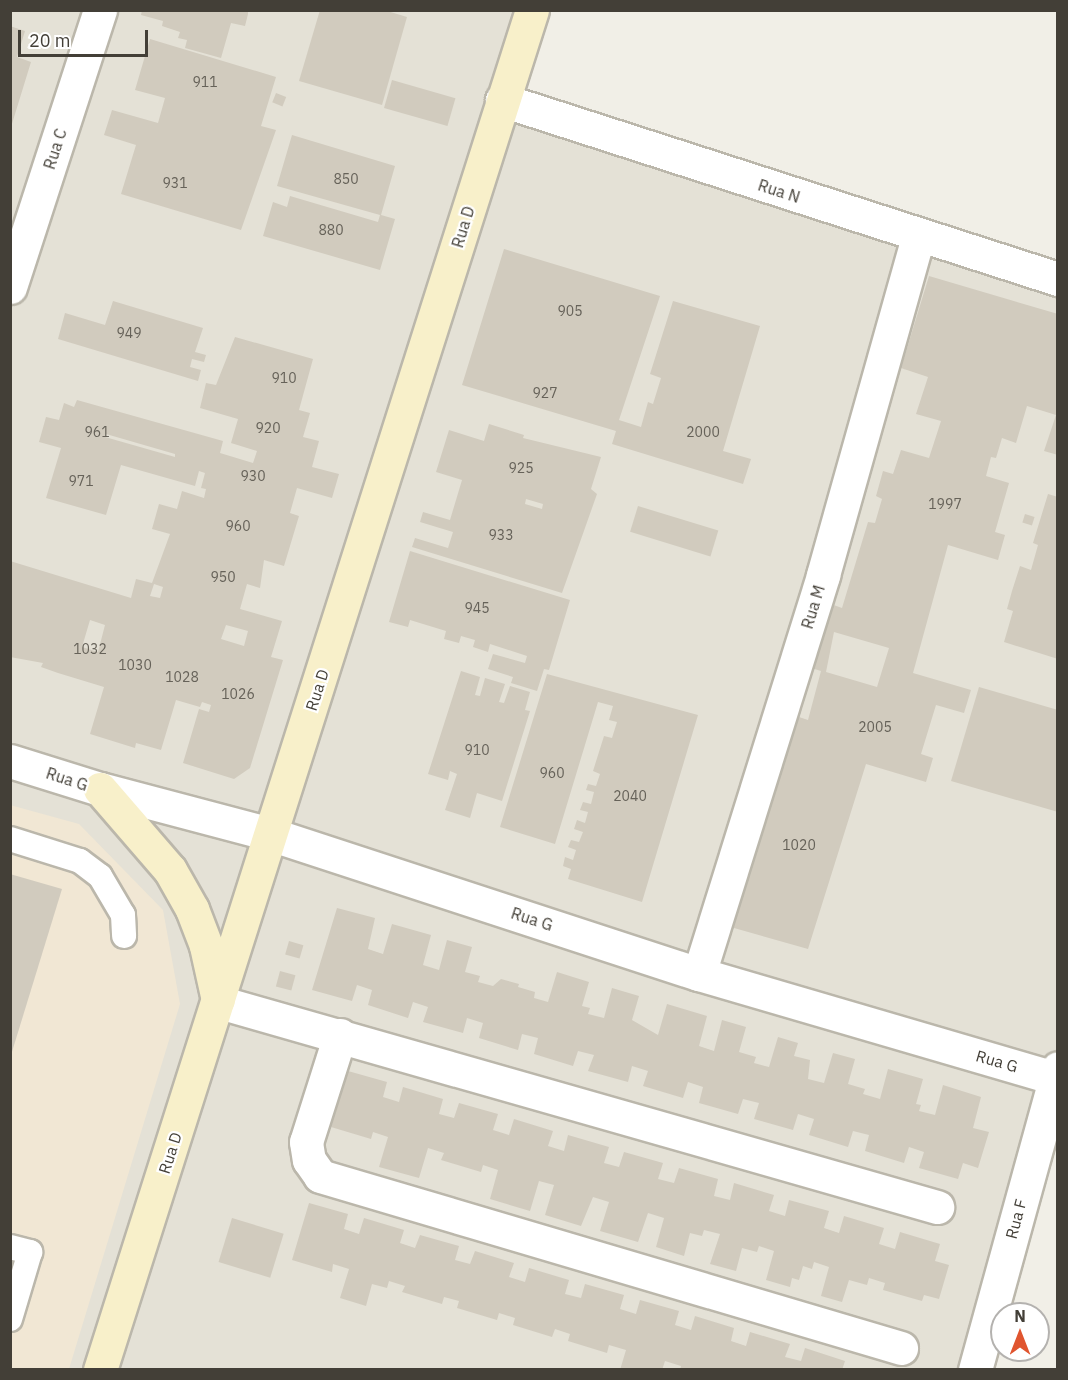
<!DOCTYPE html>
<html>
<head>
<meta charset="utf-8">
<style>
	body { margin:0 }
	#map { position:relative; width:1068px; height:1380px; overflow:hidden; background:#f1efe7; font-family:"IBM Plex Sans",sans-serif }
	div>[style] { position:absolute }
	[style*='--x'] { left:calc(var(--x)*1px); top:calc(var(--y)*1px); width:calc(var(--w)*1px); rotate:calc(var(--a)*1deg) }
	.residential>* { inset:0; background:#e4e1d6 }
	.commercial>* { inset:0; background:#f1e7d4 }
	.building>* { inset:0; background:#d1cbbe; transform-origin:0 0 }
	.roads { filter:drop-shadow(2px 0 #bbb7ab) drop-shadow(-2px 0 #bbb7ab) drop-shadow(0 2px #bbb7ab) drop-shadow(0 -2px #bbb7ab) }
	.lane>* { height:24px; margin:-12px; padding:0 12px; transform-origin:12px; border-radius:12px; background:#fff }
	.street>* { height:33px; margin:-16.5px; padding:0 16.5px; transform-origin:16.5px; border-radius:16.5px; background:#fff }
	.secondary>* { height:33px; margin:-16.5px; padding:0 16.5px; transform-origin:16.5px; border-radius:16.5px; background:#f8f0ca }
	span { translate:-50% -50%; white-space:nowrap; text-align:center; line-height:1.15; -webkit-text-stroke:4.5px #fff; paint-order:stroke }
	.number-label { font-size:14px; color:#666259 }
	.number-label span { -webkit-text-stroke-width:0 }
	.street-label { font-size:16px; color:#433f37 }
	.frame { position:absolute; inset:0; border:12px solid #433f37; pointer-events:none }
	.north { position:absolute; left:990px; top:1302px; width:60px; height:60px; box-sizing:border-box; background:#fff; border:2px solid #b4b2af; border-radius:50%; rotate:0deg; font-size:16px; font-weight:700; line-height:24px; text-align:center; color:#433f37 }
	.north::after { content:''; display:block; margin:auto; width:21px; height:27px; background:#e0552f; clip-path:polygon(50% 0,100% 100%,50% 72%,0 100%) }
	.scale { position:absolute; left:18px; top:30px; width:130px; height:27px; box-sizing:border-box; border:3px solid #433f37; border-top:0; padding-left:8px; font-size:18px; line-height:21px; white-space:nowrap; color:#433f37; -webkit-text-stroke:4px #fff; paint-order:stroke }
</style>
</head>
<body>
<div id="map">
	<div class="residential">
		<div style="clip-path:polygon(10px 11px,532px 11px,502px 100px,1057px 279px,1057px 1068px,975px 1369px,11px 1369px)"></div>
	</div>
	<div class="commercial">
		<div style="clip-path:polygon(10px 805px,79px 824px,163px 910px,180px 1004px,69px 1369px,11px 1369px)"></div>
	</div>
	<div class="building">
		<div style="clip-path:polygon(142px 10px,248px 10px,248px 14px,245px 26px,231px 23px,221px 58px,185px 48px,187px 40px,178px 38px,180px 32px,162px 26px,163px 21px,141px 15px)"></div>
		<div style="clip-path:polygon(320px 10px,384px 10px,407px 17px,382px 105px,299px 81px)"></div>
		<div style="clip-path:polygon(10px 26px,25px 31px,17px 57px,31px 62px,11px 127px)"></div>
		<div style="clip-path:polygon(150px 39px,276px 77px,261px 126px,276px 130px,241px 230px,121px 194px,136px 145px,104px 135px,112px 110px,158px 123px,165px 98px,135px 90px)"></div>
		<div style="left:392px;top:80px;width:66px;height:29px;rotate:16deg"></div>
		<div style="left:276px;top:93px;width:11px;height:10px;rotate:22deg"></div>
		<div style="clip-path:polygon(292px 135px,395px 166px,381px 215px,395px 219px,380px 270px,263px 236px,273px 202px,287px 207px,290px 196px,378px 222px,380px 215px,277px 186px)"></div>
		<div style="clip-path:polygon(504px 249px,660px 296px,619px 420px,641px 427px,648px 402px,653px 404px,661px 378px,650px 374px,673px 301px,760px 326px,723px 451px,751px 459px,743px 484px,612px 444px,616px 431px,462px 385px)"></div>
		<div style="clip-path:polygon(evenodd,929px 276px,1058px 314px,1058px 409px,1056px 415px,1027px 406px,1016px 443px,1002px 438px,996px 458px,991px 457px,986px 476px,1009px 483px,995px 532px,1005px 535px,998px 560px,948px 545px,913px 673px,971px 690px,964px 713px,936px 705px,921px 754px,933px 758px,926px 782px,866px 764px,808px 949px,727px 926px,793px 715px,808px 720px,821px 671px,808px 667px,828px 603px,842px 608px,868px 522px,875px 523px,882px 499px,876px 496px,883px 471px,893px 474px,901px 450px,929px 458px,941px 421px,916px 414px,928px 377px,901px 368px,929px 276px,834px 632px,889px 648px,877px 687px,826px 672px,834px 632px)"></div>
		<div style="clip-path:polygon(113px 301px,203px 328px,195px 352px,206px 355px,204px 362px,192px 359px,190px 367px,201px 370px,198px 381px,58px 339px,65px 313px,105px 325px)"></div>
		<div style="clip-path:polygon(evenodd,235px 337px,313px 359px,299px 410px,310px 413px,303px 437px,319px 441px,312px 467px,339px 474px,332px 498px,297px 488px,290px 513px,299px 516px,284px 566px,264px 560px,260px 588px,247px 584px,240px 609px,282px 621px,271px 657px,283px 660px,250px 768px,234px 779px,183px 763px,199px 709px,209px 712px,211px 705px,202px 702px,200px 707px,176px 700px,161px 750px,136px 743px,135px 748px,90px 734px,104px 687px,58px 673px,41px 667px,43px 663px,10px 657px,10px 561px,131px 598px,136px 579px,152px 583px,170px 534px,152px 529px,159px 504px,177px 509px,182px 491px,204px 498px,206px 489px,201px 488px,205px 473px,199px 471px,195px 486px,121px 465px,106px 515px,46px 498px,61px 448px,39px 442px,46px 417px,59px 420px,64px 403px,74px 407px,77px 400px,223px 441px,220px 453px,253px 463px,257px 451px,231px 443px,238px 419px,200px 408px,206px 383px,216px 385px,235px 337px,106px 434px,175px 454px,175px 457px,105px 437px,106px 434px,235px 337px,154px 584px,163px 587px,160px 598px,150px 596px,154px 584px,235px 337px,90px 620px,105px 625px,98px 652px,82px 647px,90px 620px,235px 337px,226px 625px,248px 631px,244px 646px,221px 639px,226px 625px)"></div>
		<div style="clip-path:polygon(1056px 415px,1058px 415px,1058px 455px,1044px 451px)"></div>
		<div style="clip-path:polygon(evenodd,489px 424px,524px 435px,523px 438px,601px 457px,591px 489px,597px 494px,562px 593px,412px 547px,415px 538px,448px 548px,453px 532px,420px 522px,423px 512px,450px 520px,462px 480px,436px 472px,449px 430px,484px 441px,489px 424px,526px 499px,543px 504px,542px 509px,525px 504px,526px 499px)"></div>
		<div style="clip-path:polygon(1048px 494px,1058px 497px,1058px 659px,1004px 642px,1013px 611px,1007px 609px,1012px 591px,1020px 566px,1031px 570px,1038px 545px,1033px 543px)"></div>
		<div style="left:638px;top:506px;width:84px;height:27px;rotate:17deg"></div>
		<div style="left:1025px;top:514px;width:10px;height:9px;rotate:17deg"></div>
		<div style="clip-path:polygon(410px 551px,570px 600px,549px 670px,544px 669px,537px 691px,511px 683px,513px 677px,488px 669px,493px 654px,525px 663px,527px 656px,490px 644px,488px 652px,473px 647px,475px 640px,461px 636px,459px 643px,444px 639px,446px 631px,410px 620px,408px 627px,389px 622px)"></div>
		<div style="clip-path:polygon(461px 671px,480px 677px,475px 695px,480px 696px,485px 678px,505px 684px,499px 702px,504px 703px,510px 686px,530px 692px,525px 710px,530px 711px,502px 801px,477px 793px,470px 818px,445px 810px,457px 774px,450px 771px,448px 780px,428px 774px)"></div>
		<div style="clip-path:polygon(547px 674px,698px 715px,642px 902px,568px 879px,571px 869px,563px 866px,565px 857px,573px 860px,576px 850px,568px 847px,571px 840px,579px 842px,583px 832px,574px 829px,577px 820px,585px 823px,588px 812px,580px 810px,583px 802px,591px 804px,594px 792px,586px 790px,588px 784px,596px 786px,600px 774px,593px 771px,604px 736px,612px 738px,617px 722px,609px 720px,613px 706px,598px 702px,555px 844px,500px 827px)"></div>
		<div style="clip-path:polygon(979px 687px,1058px 710px,1058px 812px,951px 781px)"></div>
		<div style="clip-path:polygon(10px 874px,62px 889px,11px 1055px,10px 1054px)"></div>
		<div style="clip-path:polygon(337px 908px,375px 918px,368px 949px,383px 954px,392px 924px,431px 935px,423px 965px,439px 970px,447px 940px,472px 947px,465px 972px,480px 976px,478px 982px,493px 986px,501px 979px,519px 984px,518px 987px,535px 992px,534px 998px,548px 1002px,557px 972px,589px 982px,582px 1006px,590px 1008px,588px 1014px,604px 1018px,612px 988px,639px 996px,632px 1020px,658px 1035px,667px 1004px,707px 1016px,699px 1046px,714px 1051px,722px 1020px,746px 1027px,739px 1052px,756px 1057px,754px 1063px,769px 1067px,778px 1037px,798px 1043px,794px 1056px,810px 1060px,808px 1079px,824px 1083px,833px 1053px,855px 1059px,848px 1084px,865px 1089px,863px 1094px,880px 1099px,888px 1069px,923px 1079px,916px 1104px,921px 1105px,919px 1111px,935px 1115px,943px 1085px,981px 1097px,973px 1128px,989px 1132px,978px 1168px,963px 1163px,958px 1179px,919px 1168px,924px 1152px,909px 1147px,904px 1163px,865px 1151px,869px 1135px,853px 1131px,848px 1147px,809px 1135px,814px 1119px,798px 1114px,793px 1130px,754px 1119px,759px 1103px,743px 1099px,738px 1114px,699px 1103px,703px 1087px,688px 1082px,683px 1098px,643px 1086px,648px 1071px,632px 1066px,628px 1082px,588px 1071px,594px 1055px,578px 1051px,573px 1066px,534px 1054px,538px 1038px,522px 1034px,518px 1050px,479px 1038px,483px 1023px,467px 1018px,463px 1033px,423px 1022px,428px 1007px,413px 1002px,408px 1018px,368px 1005px,372px 990px,357px 985px,352px 1001px,312px 990px)"></div>
		<div style="left:289px;top:941px;width:15px;height:14px;rotate:16deg"></div>
		<div style="left:280px;top:971px;width:16px;height:16px;rotate:15deg"></div>
		<div style="clip-path:polygon(348px 1071px,387px 1082px,383px 1097px,399px 1102px,403px 1087px,443px 1099px,439px 1114px,454px 1118px,459px 1103px,498px 1114px,493px 1130px,509px 1135px,514px 1119px,553px 1131px,548px 1146px,564px 1151px,568px 1135px,609px 1147px,604px 1163px,619px 1167px,624px 1152px,663px 1163px,658px 1179px,674px 1183px,679px 1168px,718px 1179px,714px 1196px,730px 1200px,734px 1183px,774px 1195px,769px 1211px,785px 1216px,789px 1200px,829px 1211px,824px 1228px,839px 1233px,844px 1216px,884px 1228px,879px 1244px,895px 1249px,900px 1232px,940px 1244px,935px 1261px,949px 1265px,939px 1299px,924px 1295px,922px 1301px,883px 1290px,885px 1283px,869px 1278px,867px 1285px,849px 1280px,842px 1302px,821px 1296px,829px 1267px,814px 1262px,812px 1269px,803px 1266px,799px 1280px,792px 1278px,790px 1287px,766px 1280px,774px 1251px,759px 1246px,757px 1252px,742px 1248px,736px 1271px,710px 1264px,720px 1234px,704px 1230px,702px 1236px,690px 1233px,684px 1256px,656px 1247px,664px 1218px,648px 1213px,638px 1242px,600px 1231px,609px 1202px,593px 1197px,581px 1226px,545px 1215px,554px 1185px,539px 1181px,530px 1211px,490px 1199px,498px 1170px,483px 1165px,481px 1172px,441px 1160px,444px 1153px,428px 1148px,419px 1178px,379px 1167px,388px 1137px,373px 1132px,371px 1139px,331px 1127px)"></div>
		<div style="clip-path:polygon(309px 1203px,348px 1214px,344px 1229px,359px 1234px,364px 1218px,404px 1230px,400px 1243px,415px 1248px,420px 1235px,459px 1246px,455px 1260px,470px 1264px,475px 1251px,514px 1263px,509px 1277px,525px 1282px,529px 1268px,569px 1280px,565px 1294px,581px 1298px,585px 1284px,624px 1295px,620px 1309px,636px 1314px,640px 1300px,679px 1311px,675px 1325px,691px 1330px,695px 1316px,734px 1328px,731px 1341px,746px 1346px,750px 1332px,790px 1344px,785px 1357px,801px 1361px,805px 1348px,845px 1361px,842px 1370px,680px 1370px,681px 1366px,665px 1361px,662px 1370px,620px 1370px,626px 1350px,609px 1345px,607px 1353px,568px 1341px,570px 1334px,555px 1329px,552px 1337px,513px 1325px,515px 1318px,499px 1313px,497px 1320px,457px 1308px,459px 1301px,444px 1297px,442px 1304px,402px 1292px,405px 1286px,389px 1281px,387px 1288px,372px 1284px,366px 1306px,340px 1298px,349px 1269px,333px 1264px,332px 1272px,292px 1260px)"></div>
		<div style="left:232px;top:1218px;width:54px;height:46px;rotate:17deg"></div>
	</div>
	<div class="roads">
		<div class="lane">
			<div style="--x:10;--y:839;--w:73;--a:17.4"></div>
			<div style="--x:80;--y:861;--w:25;--a:37"></div>
			<div style="--x:100;--y:876;--w:45;--a:59.5"></div>
			<div style="--x:123;--y:915;--w:21;--a:87"></div>
			<div style="--x:10;--y:1247;--w:21;--a:14"></div>
			<div style="--x:30;--y:1252;--w:70;--a:106.6"></div>
		</div>
		<div class="street">
			<div style="--x:502;--y:100;--w:584;--a:17.85"></div>
			<div style="--x:10;--y:287;--w:291;--a:-72"></div>
			<div style="--x:10;--y:761;--w:94;--a:17.3"></div>
			<div style="--x:100;--y:789;--w:176;--a:14.8"></div>
			<div style="--x:270;--y:834;--w:451;--a:18.1"></div>
			<div style="--x:699;--y:974;--w:370;--a:16.3"></div>
			<div style="--x:699;--y:974;--w:418;--a:-72.7"></div>
			<div style="--x:823;--y:575;--w:351;--a:-74.3"></div>
			<div style="--x:219;--y:1002;--w:747;--a:15.93"></div>
			<div style="--x:340;--y:1035;--w:112;--a:107.6"></div>
			<div style="--x:306;--y:1142;--w:18;--a:81"></div>
			<div style="--x:309;--y:1160;--w:19;--a:55"></div>
			<div style="--x:320;--y:1176;--w:606;--a:16.49"></div>
			<div style="--x:975;--y:1370;--w:313;--a:-74.6"></div>
		</div>
		<div class="secondary">
			<div style="--x:100;--y:789;--w:107;--a:49.2"></div>
			<div style="--x:170;--y:870;--w:45;--a:60.6"></div>
			<div style="--x:192;--y:909;--w:40;--a:69"></div>
			<div style="--x:206;--y:946;--w:55;--a:77.5"></div>
			<div style="--x:100;--y:1370;--w:1427;--a:-72.38"></div>
		</div>
	</div>
	<div class="number-label">
		<span style="left:205px;top:82px">911</span>
		<span style="left:346px;top:179px">850</span>
		<span style="left:175px;top:183px">931</span>
		<span style="left:331px;top:230px">880</span>
		<span style="left:570px;top:311px">905</span>
		<span style="left:129px;top:333px">949</span>
		<span style="left:284px;top:378px">910</span>
		<span style="left:545px;top:393px">927</span>
		<span style="left:268px;top:428px">920</span>
		<span style="left:97px;top:432px">961</span>
		<span style="left:703px;top:432px">2000</span>
		<span style="left:521px;top:468px">925</span>
		<span style="left:253px;top:476px">930</span>
		<span style="left:81px;top:481px">971</span>
		<span style="left:945px;top:504px">1997</span>
		<span style="left:238px;top:526px">960</span>
		<span style="left:501px;top:535px">933</span>
		<span style="left:223px;top:577px">950</span>
		<span style="left:477px;top:608px">945</span>
		<span style="left:90px;top:649px">1032</span>
		<span style="left:135px;top:665px">1030</span>
		<span style="left:182px;top:677px">1028</span>
		<span style="left:238px;top:694px">1026</span>
		<span style="left:875px;top:727px">2005</span>
		<span style="left:477px;top:750px">910</span>
		<span style="left:552px;top:773px">960</span>
		<span style="left:630px;top:796px">2040</span>
		<span style="left:799px;top:845px">1020</span>
	</div>
	<div class="street-label">
		<span style="left:55px;top:149px;rotate:-72deg">Rua C</span>
		<span style="left:779px;top:191px;rotate:18deg">Rua N</span>
		<span style="left:463px;top:227px;rotate:-73deg">Rua D</span>
		<span style="left:813px;top:607px;rotate:-73deg">Rua M</span>
		<span style="left:317px;top:690px;rotate:-72deg">Rua D</span>
		<span style="left:67px;top:779px;rotate:18deg">Rua G</span>
		<span style="left:532px;top:919px;rotate:18deg">Rua G</span>
		<span style="left:997px;top:1061px;rotate:16deg">Rua G</span>
		<span style="left:170px;top:1153px;rotate:-72deg">Rua D</span>
		<span style="left:1016px;top:1219px;rotate:-75deg">Rua F</span>
	</div>
	<div class="frame"></div>
	<div class="north">N</div>
	<div class="scale">20 m</div>
</div>
</body>
</html>
